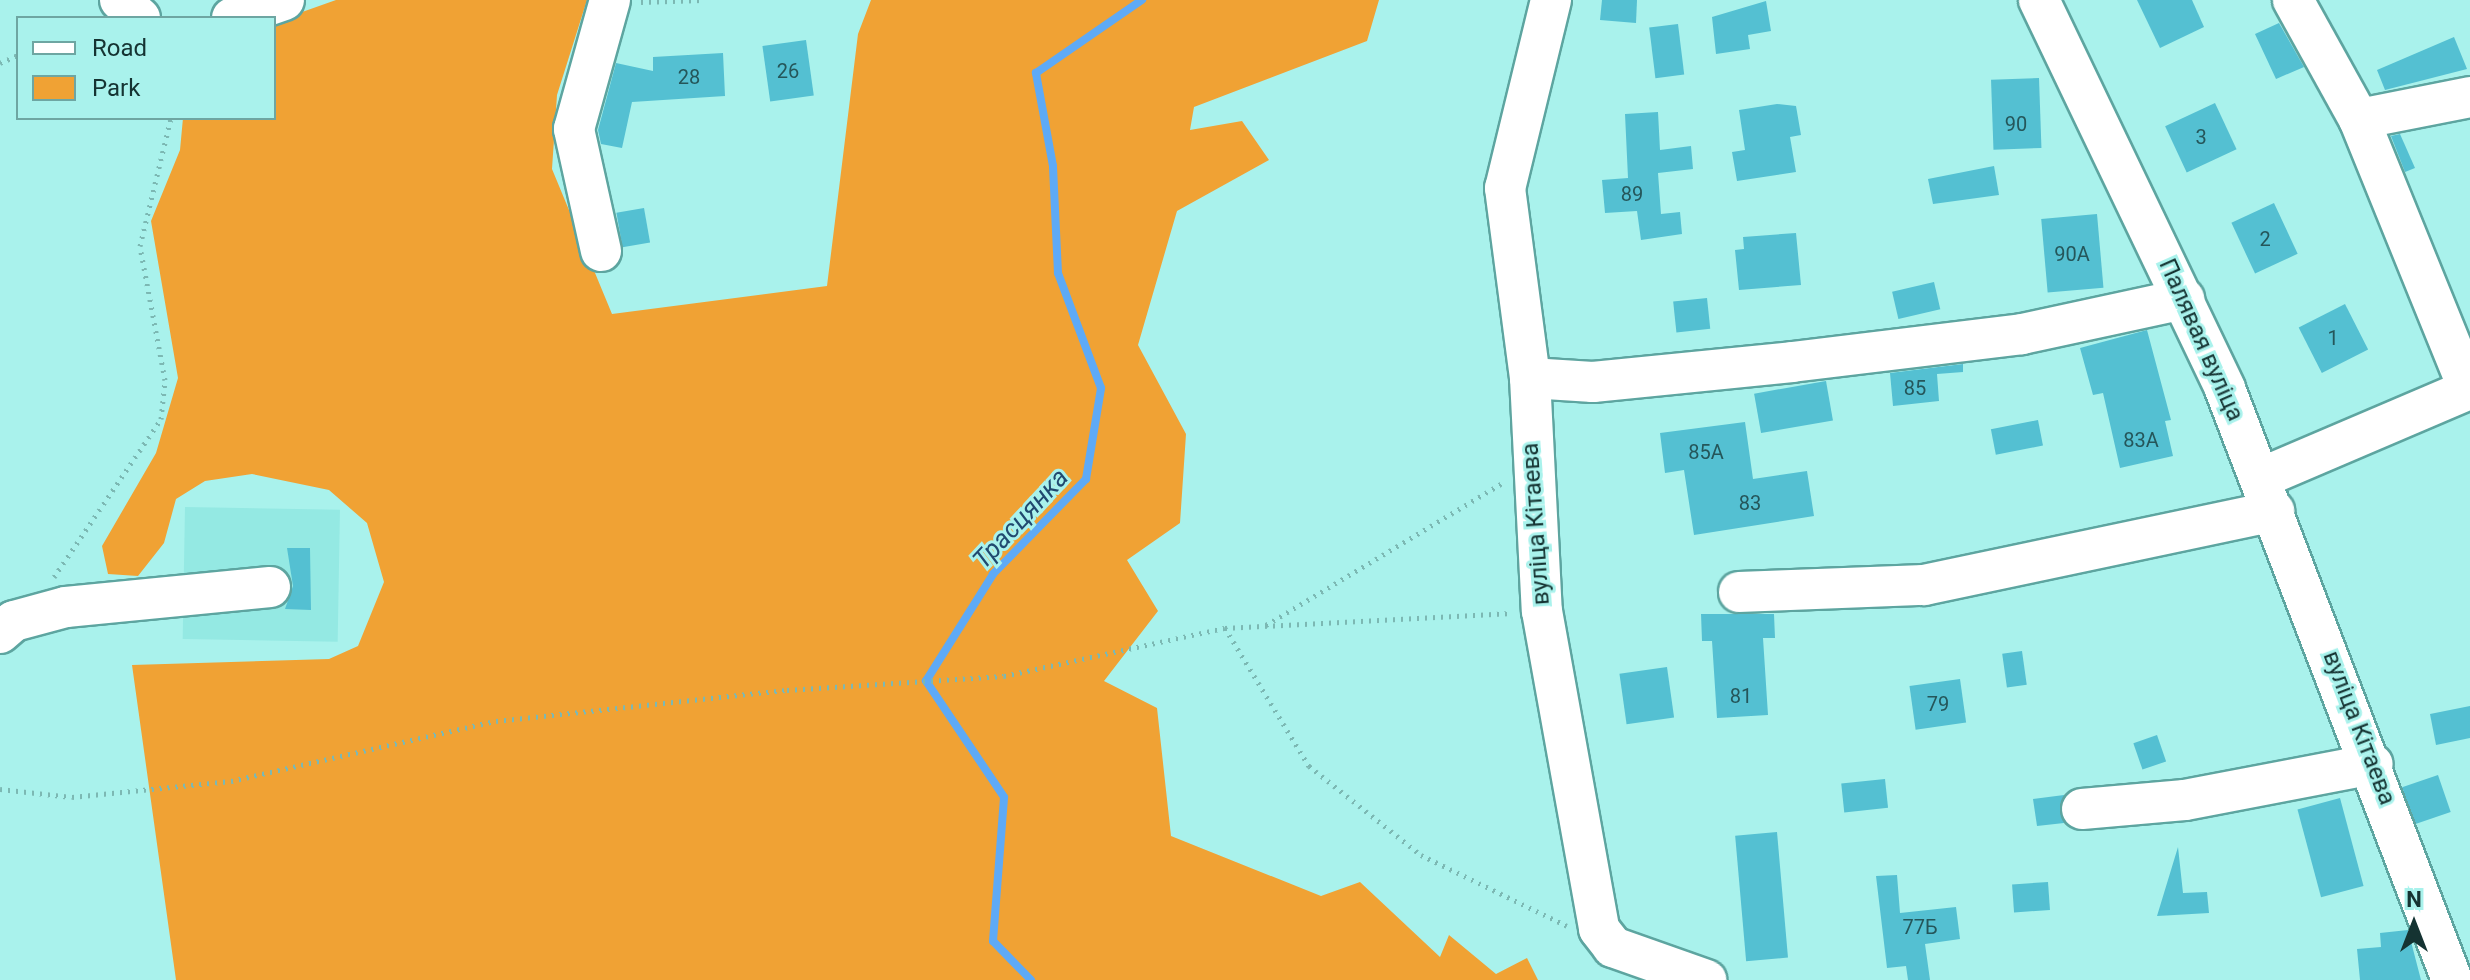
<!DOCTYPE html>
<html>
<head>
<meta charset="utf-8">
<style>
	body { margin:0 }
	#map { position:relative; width:2470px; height:980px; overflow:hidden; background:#a9f2ec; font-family:Roboto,sans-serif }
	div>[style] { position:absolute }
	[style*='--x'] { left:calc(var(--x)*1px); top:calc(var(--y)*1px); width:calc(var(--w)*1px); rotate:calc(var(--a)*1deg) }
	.built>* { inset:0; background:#94e9e3; transform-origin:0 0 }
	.green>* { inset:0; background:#f0a234 }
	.stream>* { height:8px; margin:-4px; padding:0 4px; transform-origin:4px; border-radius:4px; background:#5eaaf6 }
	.building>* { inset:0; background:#54c0d2; transform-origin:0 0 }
	.path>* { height:5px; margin-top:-2.5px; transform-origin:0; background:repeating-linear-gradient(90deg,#7cb8b3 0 2px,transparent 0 8px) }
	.roads { filter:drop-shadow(2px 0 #5da5a0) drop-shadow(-2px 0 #5da5a0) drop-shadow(0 2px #5da5a0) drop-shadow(0 -2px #5da5a0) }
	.minor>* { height:40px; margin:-20px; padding:0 20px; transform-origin:20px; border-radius:20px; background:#fff }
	span { translate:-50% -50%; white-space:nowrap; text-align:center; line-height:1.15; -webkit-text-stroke:6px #a9f2ec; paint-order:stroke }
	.number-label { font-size:20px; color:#25565a }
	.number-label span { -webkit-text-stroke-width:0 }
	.street-label { font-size:24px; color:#153332 }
	.water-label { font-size:26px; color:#21496f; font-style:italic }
	.legend { position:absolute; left:16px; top:16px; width:260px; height:104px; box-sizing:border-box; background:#a9f2ec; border:2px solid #6ea6a2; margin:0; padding:10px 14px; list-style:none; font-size:24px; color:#153332 }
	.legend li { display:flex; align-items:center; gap:16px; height:40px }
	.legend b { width:40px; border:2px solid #6ea6a2 }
	.north { position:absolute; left:2374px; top:884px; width:80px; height:80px; -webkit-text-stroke:6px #a9f2ec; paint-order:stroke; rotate:0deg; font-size:22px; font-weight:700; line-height:32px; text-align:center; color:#153332 }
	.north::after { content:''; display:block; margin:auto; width:28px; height:36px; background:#153332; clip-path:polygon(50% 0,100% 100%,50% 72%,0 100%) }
</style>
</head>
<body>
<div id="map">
	<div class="built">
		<div style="left:185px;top:507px;width:155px;height:132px;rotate:1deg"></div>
	</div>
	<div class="green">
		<div style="clip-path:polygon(336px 0,587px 0,557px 95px,552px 169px,612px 314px,827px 286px,858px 34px,871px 0,1379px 0,1367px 41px,1194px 107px,1190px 130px,1242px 121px,1269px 160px,1177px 211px,1138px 345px,1186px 434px,1180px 523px,1127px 560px,1158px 611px,1104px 681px,1157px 708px,1171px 836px,1321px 896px,1360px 882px,1440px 957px,1449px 935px,1496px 974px,1527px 958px,1538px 980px,176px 980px,132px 665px,329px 659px,358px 646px,384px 582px,367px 523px,329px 490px,252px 474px,205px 481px,176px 499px,164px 543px,138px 576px,108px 574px,102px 546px,156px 453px,178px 378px,151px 221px,180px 150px,183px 118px,274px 118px,274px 22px)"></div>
	</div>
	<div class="stream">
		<div style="--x:1031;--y:980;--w:54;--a:-134.3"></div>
		<div style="--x:993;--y:941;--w:144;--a:-85.6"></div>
		<div style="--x:1004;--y:797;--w:140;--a:-123.9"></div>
		<div style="--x:926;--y:681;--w:126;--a:-57.9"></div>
		<div style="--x:993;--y:574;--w:133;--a:-45.6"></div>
		<div style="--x:1086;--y:479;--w:92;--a:-80.6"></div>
		<div style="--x:1101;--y:388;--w:123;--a:-110.5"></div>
		<div style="--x:1058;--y:273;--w:107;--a:-92.7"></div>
		<div style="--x:1053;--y:166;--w:95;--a:-100.4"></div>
		<div style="--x:1036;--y:73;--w:129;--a:-34.6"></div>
	</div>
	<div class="building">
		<div style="clip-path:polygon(1602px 0,1637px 0,1636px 23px,1600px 20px)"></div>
		<div style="clip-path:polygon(2137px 0,2192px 0,2204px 27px,2160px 48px)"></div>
		<div style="clip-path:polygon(1766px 1px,1771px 31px,1748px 35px,1750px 49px,1716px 54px,1712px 17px)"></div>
		<div style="clip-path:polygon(2279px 23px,2304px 67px,2276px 79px,2255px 34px)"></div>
		<div style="left:1678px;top:24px;width:51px;height:29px;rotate:83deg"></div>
		<div style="clip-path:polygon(2454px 37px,2467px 69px,2385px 90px,2377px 70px)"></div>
		<div style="left:806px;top:40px;width:56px;height:44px;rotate:82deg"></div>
		<div style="clip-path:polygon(723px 53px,725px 96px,632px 102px,622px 148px,601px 144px,598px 130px,616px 63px,653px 71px,653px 57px)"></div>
		<div style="left:2039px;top:78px;width:70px;height:48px;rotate:88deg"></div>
		<div style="left:2215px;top:103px;width:51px;height:55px;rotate:65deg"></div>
		<div style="clip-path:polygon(1777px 104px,1796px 106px,1801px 135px,1790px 137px,1796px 172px,1737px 181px,1732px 152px,1745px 150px,1739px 110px)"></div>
		<div style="clip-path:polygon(1658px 112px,1660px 150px,1691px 146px,1693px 169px,1658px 173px,1661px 214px,1680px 212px,1682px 234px,1641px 240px,1637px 211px,1605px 213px,1602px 180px,1628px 178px,1625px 114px)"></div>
		<div style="clip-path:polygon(2400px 134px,2415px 168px,2405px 172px,2391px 136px)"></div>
		<div style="clip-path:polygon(1994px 166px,1999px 195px,1933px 204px,1928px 179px)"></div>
		<div style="left:2274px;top:203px;width:56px;height:47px;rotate:65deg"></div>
		<div style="left:644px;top:208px;width:35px;height:28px;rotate:80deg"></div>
		<div style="left:2097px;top:214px;width:74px;height:56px;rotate:85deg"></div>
		<div style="clip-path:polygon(1796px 233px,1801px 285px,1739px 290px,1735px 250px,1744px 249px,1743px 237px)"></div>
		<div style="left:1934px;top:282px;width:28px;height:43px;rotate:77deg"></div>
		<div style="left:1707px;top:298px;width:31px;height:34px;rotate:84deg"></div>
		<div style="left:2345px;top:304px;width:51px;height:52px;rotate:63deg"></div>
		<div style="clip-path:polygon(2147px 330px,2171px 420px,2165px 421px,2173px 456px,2120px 468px,2103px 393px,2093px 395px,2080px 348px)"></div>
		<div style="clip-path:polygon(1963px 364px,1963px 372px,1937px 374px,1939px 401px,1893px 406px,1890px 373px)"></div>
		<div style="left:1826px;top:381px;width:40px;height:73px;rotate:80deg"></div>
		<div style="left:2038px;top:420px;width:26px;height:48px;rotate:79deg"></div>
		<div style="clip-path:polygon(1745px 422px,1753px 479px,1807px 471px,1814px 516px,1694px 535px,1684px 470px,1665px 473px,1660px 433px)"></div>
		<div style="clip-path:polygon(287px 548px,310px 548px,311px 610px,285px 609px,293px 586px)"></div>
		<div style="clip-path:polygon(1701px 614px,1774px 614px,1775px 638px,1763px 638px,1768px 715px,1717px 718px,1712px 641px,1702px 641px)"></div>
		<div style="left:2022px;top:651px;width:34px;height:20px;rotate:82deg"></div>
		<div style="left:1667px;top:667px;width:51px;height:48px;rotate:82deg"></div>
		<div style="left:1960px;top:679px;width:44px;height:51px;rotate:82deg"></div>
		<div style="clip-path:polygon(2470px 706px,2470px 738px,2436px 745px,2430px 714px)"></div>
		<div style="left:2157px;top:735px;width:28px;height:25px;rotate:71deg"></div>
		<div style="left:2438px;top:775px;width:39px;height:38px;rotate:71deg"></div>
		<div style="left:1885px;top:779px;width:29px;height:44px;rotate:84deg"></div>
		<div style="clip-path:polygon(2064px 795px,2064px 823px,2037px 826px,2033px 799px)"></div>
		<div style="left:2340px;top:798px;width:91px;height:44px;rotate:75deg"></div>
		<div style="left:1777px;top:832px;width:126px;height:42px;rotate:85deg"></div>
		<div style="clip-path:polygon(2178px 847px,2183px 893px,2207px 892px,2209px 913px,2157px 916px)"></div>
		<div style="clip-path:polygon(1897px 875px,1900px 913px,1956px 907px,1960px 939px,1925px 944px,1930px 980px,1908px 980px,1906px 966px,1887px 968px,1876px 876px)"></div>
		<div style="left:2048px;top:882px;width:28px;height:36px;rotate:86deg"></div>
		<div style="clip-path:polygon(2408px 930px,2421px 980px,2360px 980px,2357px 949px,2381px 947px,2380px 933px)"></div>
	</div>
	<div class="path">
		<div style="--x:641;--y:2;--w:62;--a:-1.8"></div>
		<div style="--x:0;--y:63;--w:20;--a:-24"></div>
		<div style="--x:54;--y:577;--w:191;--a:-55.9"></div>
		<div style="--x:161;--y:419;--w:39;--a:-84"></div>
		<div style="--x:165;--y:380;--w:136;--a:-100.6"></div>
		<div style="--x:140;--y:246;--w:132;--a:-76.4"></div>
		<div style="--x:1266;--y:625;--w:278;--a:-31"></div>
		<div style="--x:1225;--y:628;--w:162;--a:58.7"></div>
		<div style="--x:1309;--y:766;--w:143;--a:38.5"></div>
		<div style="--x:1421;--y:855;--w:162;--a:25.9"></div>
		<div style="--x:0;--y:789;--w:72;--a:6.3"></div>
		<div style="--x:72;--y:797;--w:160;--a:-5.7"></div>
		<div style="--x:231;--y:781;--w:272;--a:-12.8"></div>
		<div style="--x:496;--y:721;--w:293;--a:-6.1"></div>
		<div style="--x:787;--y:690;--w:217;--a:-3.7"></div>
		<div style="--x:1004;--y:676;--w:226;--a:-12.3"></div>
		<div style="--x:1225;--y:628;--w:288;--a:-3"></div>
	</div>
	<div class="roads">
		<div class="minor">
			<div style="--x:120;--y:0;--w:27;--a:42"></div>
			<div style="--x:1551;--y:0;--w:194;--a:103.7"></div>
			<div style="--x:1505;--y:188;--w:192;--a:82.5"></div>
			<div style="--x:1530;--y:378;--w:233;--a:87.1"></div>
			<div style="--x:1542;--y:611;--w:323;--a:79.8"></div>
			<div style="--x:1599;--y:929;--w:23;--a:52"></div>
			<div style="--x:1613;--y:947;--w:99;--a:19.5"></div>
			<div style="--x:2039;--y:0;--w:431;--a:64.4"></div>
			<div style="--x:2225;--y:389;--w:633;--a:68.99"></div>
			<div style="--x:2293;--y:0;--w:136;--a:61"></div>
			<div style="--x:2359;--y:119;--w:292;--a:67.9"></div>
			<div style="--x:232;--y:18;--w:55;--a:-19.1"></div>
			<div style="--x:2359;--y:119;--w:113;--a:-11.2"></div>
			<div style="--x:601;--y:251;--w:125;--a:-102.5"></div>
			<div style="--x:574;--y:129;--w:134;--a:-74.4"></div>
			<div style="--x:1530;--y:378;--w:63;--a:3.6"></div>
			<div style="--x:1593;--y:382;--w:200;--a:-5.7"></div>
			<div style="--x:1792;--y:362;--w:232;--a:-6.9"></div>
			<div style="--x:2022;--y:334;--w:166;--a:-12.2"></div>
			<div style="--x:2261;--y:478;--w:227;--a:-23.1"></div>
			<div style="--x:1739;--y:592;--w:185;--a:-2.2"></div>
			<div style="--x:1924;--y:585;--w:358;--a:-11.9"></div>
			<div style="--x:0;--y:633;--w:18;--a:-41"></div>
			<div style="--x:14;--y:621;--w:54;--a:-15.1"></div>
			<div style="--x:66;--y:607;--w:205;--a:-5.6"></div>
			<div style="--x:2082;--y:809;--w:103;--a:-5"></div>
			<div style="--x:2185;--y:800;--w:191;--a:-10.8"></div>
		</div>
	</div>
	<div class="number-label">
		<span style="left:788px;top:71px">26</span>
		<span style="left:689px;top:77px">28</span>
		<span style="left:2016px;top:124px">90</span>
		<span style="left:2201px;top:137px">3</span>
		<span style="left:1632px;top:194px">89</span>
		<span style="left:2265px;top:239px">2</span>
		<span style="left:2072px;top:254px">90А</span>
		<span style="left:2333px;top:338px">1</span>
		<span style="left:1915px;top:388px">85</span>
		<span style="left:2141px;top:440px">83А</span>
		<span style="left:1706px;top:452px">85А</span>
		<span style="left:1750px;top:503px">83</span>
		<span style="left:1741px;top:696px">81</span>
		<span style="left:1938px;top:704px">79</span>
		<span style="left:1920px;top:927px">77Б</span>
	</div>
	<div class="street-label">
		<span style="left:2201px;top:340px;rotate:66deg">Палявая вуліца</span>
		<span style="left:1536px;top:524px;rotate:-94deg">вуліца Кітаева</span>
		<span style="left:2359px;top:728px;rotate:69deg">вуліца Кітаева</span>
	</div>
	<div class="water-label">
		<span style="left:1021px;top:519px;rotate:-47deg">Трасцянка</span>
	</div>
	<ul class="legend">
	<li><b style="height:10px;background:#fff"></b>Road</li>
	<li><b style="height:22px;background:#f0a234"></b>Park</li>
	</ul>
	<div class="north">N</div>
</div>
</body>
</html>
